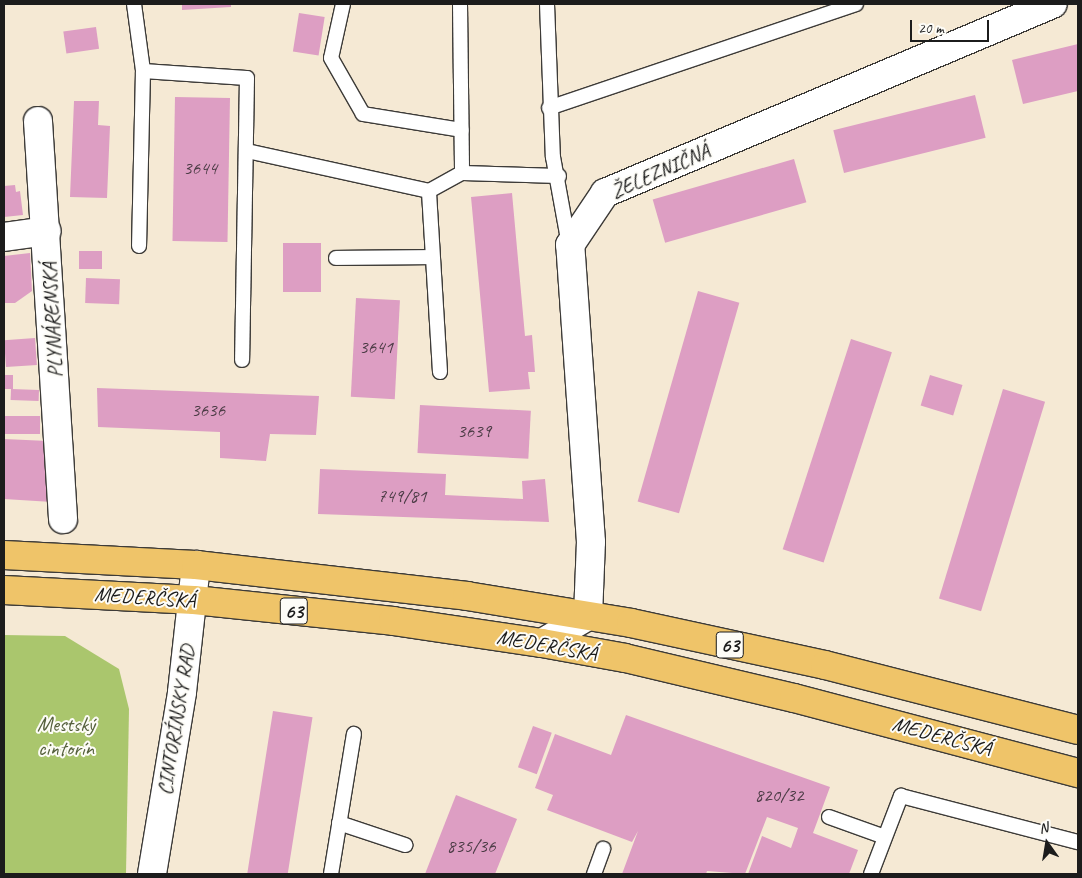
<!DOCTYPE html>
<html>
<head>
<meta charset="utf-8">
<style>
	body { margin:0 }
	#map { position:relative; width:1082px; height:878px; overflow:hidden; background:#f5e9d4; font-family:Caveat,sans-serif }
	div>[style] { position:absolute }
	[style*='--x'] { left:calc(var(--x)*1px); top:calc(var(--y)*1px); width:calc(var(--w)*1px); rotate:calc(var(--a)*1deg) }
	.green>* { inset:0; background:#aac66d }
	.building>* { inset:0; background:#dd9ec3; transform-origin:0 0 }
	.roads { filter:drop-shadow(1px 0 #3d3b38) drop-shadow(-1px 0 #3d3b38) drop-shadow(0 1px #3d3b38) drop-shadow(0 -1px #3d3b38) }
	.lane>* { height:14px; margin:-7px; padding:0 7px; transform-origin:7px; border-radius:7px; background:#fff }
	.street>* { height:28px; margin:-14px; padding:0 14px; transform-origin:14px; border-radius:14px; background:#fff }
	.primary>* { height:28px; margin:-14px; padding:0 14px; transform-origin:14px; border-radius:14px; background:#efc469 }
	span { translate:-50% -50%; white-space:nowrap; text-align:center; line-height:1.15; -webkit-text-stroke:4px #fdfcf7; paint-order:stroke }
	.number-label { font-size:19px; color:#4c3c46 }
	.number-label span { -webkit-text-stroke-width:0 }
	.shield-label span { padding:1px 4px; background:#fdfcf7; border:1px solid; border-radius:4px; -webkit-text-stroke-width:0 }
	.shield-label { font-size:20px; color:#1c1c1c; font-weight:700 }
	.street-label { font-size:21px; color:#1c1c1c }
	.park-label { font-size:21px; color:#55603c }
	.frame { position:absolute; inset:0; border:5px solid #1c1c1c; pointer-events:none }
	.north { position:absolute; left:1022px; top:818px; width:50px; height:50px; -webkit-text-stroke:4px #fdfcf7; paint-order:stroke; rotate:347deg; font-size:14px; font-weight:700; line-height:20px; text-align:center; color:#1c1c1c }
	.north::after { content:''; display:block; margin:auto; width:18px; height:22px; background:#1c1c1c; clip-path:polygon(50% 0,100% 100%,50% 72%,0 100%) }
	.scale { position:absolute; left:910px; top:20px; width:79px; height:22px; box-sizing:border-box; border:2px solid #1c1c1c; border-top:0; padding-left:6px; font-size:15px; line-height:18px; white-space:nowrap; color:#1c1c1c; -webkit-text-stroke:4px #fdfcf7; paint-order:stroke }
</style>
</head>
<body>
<div id="map">
	<div class="green">
		<div style="clip-path:polygon(4px 635px,65px 636px,119px 669px,129px 709px,126px 874px,4px 874px)"></div>
	</div>
	<div class="building">
		<div style="clip-path:polygon(182px 4px,231px 4px,231px 7px,182px 10px)"></div>
		<div style="left:299px;top:13px;width:26px;height:39px;rotate:9deg"></div>
		<div style="left:96px;top:27px;width:22px;height:33px;rotate:82deg"></div>
		<div style="clip-path:polygon(1078px 44px,1078px 91px,1023px 104px,1012px 60px)"></div>
		<div style="left:975px;top:95px;width:44px;height:146px;rotate:76deg"></div>
		<div style="left:175px;top:97px;width:55px;height:144px;rotate:1deg"></div>
		<div style="clip-path:polygon(74px 101px,99px 101px,98px 125px,110px 126px,107px 198px,70px 197px)"></div>
		<div style="left:794px;top:159px;width:45px;height:147px;rotate:74deg"></div>
		<div style="clip-path:polygon(15px 185px,16px 192px,20px 191px,23px 215px,4px 217px,4px 186px)"></div>
		<div style="clip-path:polygon(512px 193px,525px 336px,532px 335px,535px 372px,528px 372px,530px 389px,489px 392px,471px 197px)"></div>
		<div style="left:283px;top:243px;width:38px;height:49px"></div>
		<div style="left:79px;top:251px;width:23px;height:18px"></div>
		<div style="clip-path:polygon(30px 253px,32px 291px,15px 303px,4px 303px,4px 256px)"></div>
		<div style="left:86px;top:278px;width:34px;height:25px;rotate:2deg"></div>
		<div style="left:698px;top:291px;width:43px;height:219px;rotate:16deg"></div>
		<div style="left:356px;top:298px;width:44px;height:99px;rotate:3deg"></div>
		<div style="left:35px;top:338px;width:27px;height:31px;rotate:86deg"></div>
		<div style="left:851px;top:339px;width:43px;height:221px;rotate:18deg"></div>
		<div style="left:4px;top:375px;width:9px;height:14px"></div>
		<div style="left:930px;top:375px;width:34px;height:32px;rotate:17deg"></div>
		<div style="clip-path:polygon(97px 388px,319px 396px,316px 435px,270px 434px,266px 461px,220px 458px,220px 432px,98px 427px)"></div>
		<div style="left:11px;top:389px;width:28px;height:11px;rotate:2deg"></div>
		<div style="left:1003px;top:389px;width:44px;height:219px;rotate:17deg"></div>
		<div style="left:420px;top:405px;width:111px;height:48px;rotate:3deg"></div>
		<div style="left:4px;top:416px;width:36px;height:18px"></div>
		<div style="clip-path:polygon(4px 439px,48px 441px,52px 502px,4px 499px)"></div>
		<div style="clip-path:polygon(320px 469px,446px 474px,445px 495px,523px 499px,522px 481px,545px 479px,549px 522px,318px 514px)"></div>
		<div style="left:273px;top:711px;width:40px;height:165px;rotate:9deg"></div>
		<div style="clip-path:polygon(626px 715px,830px 787px,813px 833px,858px 850px,849px 874px,748px 874px,762px 836px,791px 848px,798px 828px,767px 817px,745px 874px,707px 871px,706px 874px,622px 874px,638px 831px,632px 842px,547px 810px,553px 795px,535px 788px,555px 734px,611px 755px)"></div>
		<div style="left:533px;top:726px;width:20px;height:44px;rotate:20deg"></div>
		<div style="clip-path:polygon(456px 795px,517px 819px,495px 874px,425px 874px)"></div>
	</div>
	<div class="roads">
		<div class="lane">
			<div style="--x:134;--y:4;--w:68;--a:82.3"></div>
			<div style="--x:143;--y:71;--w:175;--a:91.3"></div>
			<div style="--x:343;--y:4;--w:55;--a:102.5"></div>
			<div style="--x:331;--y:58;--w:64;--a:60.3"></div>
			<div style="--x:363;--y:114;--w:100;--a:9.2"></div>
			<div style="--x:460;--y:4;--w:169;--a:89.3"></div>
			<div style="--x:462;--y:173;--w:97;--a:1.8"></div>
			<div style="--x:547;--y:4;--w:153;--a:87.8"></div>
			<div style="--x:553;--y:157;--w:89;--a:79.7"></div>
			<div style="--x:143;--y:71;--w:104;--a:3.9"></div>
			<div style="--x:247;--y:78;--w:282;--a:91"></div>
			<div style="--x:549;--y:108;--w:324;--a:-18.7"></div>
			<div style="--x:247;--y:151;--w:186;--a:12.4"></div>
			<div style="--x:336;--y:258;--w:96;--a:-0.6"></div>
			<div style="--x:440;--y:372;--w:181;--a:-93.5"></div>
			<div style="--x:429;--y:191;--w:38;--a:-29"></div>
			<div style="--x:829;--y:817;--w:59;--a:19.7"></div>
			<div style="--x:339;--y:823;--w:70;--a:18.4"></div>
			<div style="--x:331;--y:874;--w:142;--a:-80.7"></div>
			<div style="--x:594;--y:874;--w:27;--a:-70"></div>
			<div style="--x:871;--y:874;--w:84;--a:-69"></div>
			<div style="--x:901;--y:796;--w:183;--a:14.6"></div>
		</div>
		<div class="street">
			<div style="--x:38;--y:121;--w:399;--a:86.4"></div>
			<div style="--x:4;--y:237;--w:43;--a:-7.9"></div>
			<div style="--x:542;--y:643;--w:53;--a:-30.4"></div>
			<div style="--x:588;--y:616;--w:74;--a:-87.7"></div>
			<div style="--x:591;--y:542;--w:298;--a:-94"></div>
			<div style="--x:570;--y:245;--w:63;--a:-56.1"></div>
			<div style="--x:605;--y:193;--w:486;--a:-22.9"></div>
			<div style="--x:152;--y:874;--w:184;--a:-80.6"></div>
			<div style="--x:182;--y:692;--w:128;--a:-83.7"></div>
		</div>
		<div class="primary">
			<div style="--x:4;--y:555;--w:192;--a:3"></div>
			<div style="--x:196;--y:565;--w:273;--a:6.5"></div>
			<div style="--x:467;--y:596;--w:166;--a:9.3"></div>
			<div style="--x:631;--y:623;--w:198;--a:12.2"></div>
			<div style="--x:825;--y:665;--w:261;--a:14.4"></div>
			<div style="--x:4;--y:590;--w:190;--a:3"></div>
			<div style="--x:194;--y:600;--w:200;--a:6"></div>
			<div style="--x:393;--y:621;--w:151;--a:8.4"></div>
			<div style="--x:542;--y:643;--w:84;--a:10.2"></div>
			<div style="--x:625;--y:658;--w:174;--a:13.3"></div>
			<div style="--x:794;--y:698;--w:294;--a:14.8"></div>
		</div>
	</div>
	<div class="number-label">
		<span style="left:200px;top:169px">3644</span>
		<span style="left:376px;top:348px">3641</span>
		<span style="left:208px;top:411px">3636</span>
		<span style="left:474px;top:432px">3639</span>
		<span style="left:402px;top:497px">749/81</span>
		<span style="left:779px;top:796px">820/32</span>
		<span style="left:471px;top:847px">835/36</span>
	</div>
	<div class="shield-label">
		<span style="left:294px;top:611px">63</span>
		<span style="left:730px;top:645px">63</span>
	</div>
	<div class="street-label">
		<span style="left:660px;top:171px;rotate:-24deg">ŽELEZNIČNÁ</span>
		<span style="left:52px;top:320px;rotate:-93deg">PLYNÁRENSKÁ</span>
		<span style="left:145px;top:597px;rotate:4deg">MEDERČSKÁ</span>
		<span style="left:547px;top:645px;rotate:10deg">MEDERČSKÁ</span>
		<span style="left:176px;top:720px;rotate:-81deg">CINTORÍNSKY RAD</span>
		<span style="left:942px;top:736px;rotate:15deg">MEDERČSKÁ</span>
	</div>
	<div class="park-label">
		<span style="left:66px;top:736px">Mestský<br>cintorín</span>
	</div>
	<div class="frame"></div>
	<div class="north">N</div>
	<div class="scale">20 m</div>
</div>
</body>
</html>
